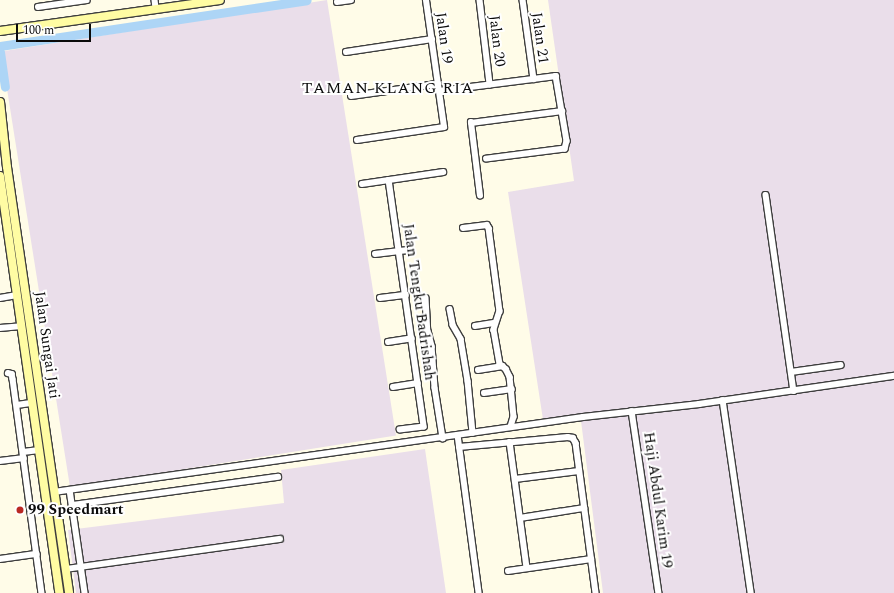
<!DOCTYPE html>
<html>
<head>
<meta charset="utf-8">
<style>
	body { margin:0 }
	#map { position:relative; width:894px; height:593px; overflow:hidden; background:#fffce8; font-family:Spectral,serif }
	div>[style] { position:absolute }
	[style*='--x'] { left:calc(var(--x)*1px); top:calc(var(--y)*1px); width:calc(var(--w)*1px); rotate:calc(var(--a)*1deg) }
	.industrial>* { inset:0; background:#eadeea; transform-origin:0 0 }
	.river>* { height:9px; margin:-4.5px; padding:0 4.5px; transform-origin:4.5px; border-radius:4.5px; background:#add5f6 }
	.roads { filter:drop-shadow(1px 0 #3e3e3e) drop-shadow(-1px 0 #3e3e3e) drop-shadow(0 1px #3e3e3e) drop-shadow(0 -1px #3e3e3e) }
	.minor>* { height:5.5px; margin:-2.75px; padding:0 2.75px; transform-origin:2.75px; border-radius:2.75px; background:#fff }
	.secondary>* { height:8px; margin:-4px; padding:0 4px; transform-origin:4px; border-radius:4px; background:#fffca3 }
	.dots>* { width:11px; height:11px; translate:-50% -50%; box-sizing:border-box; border:2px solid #fff; border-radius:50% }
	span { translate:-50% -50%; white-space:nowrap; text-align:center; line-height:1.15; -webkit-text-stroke:4px #fff; paint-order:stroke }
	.street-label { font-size:15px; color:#0b0b0b }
	.poi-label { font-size:15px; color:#0b0b0b; font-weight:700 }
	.left { translate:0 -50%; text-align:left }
	.neighbourhood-label { font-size:16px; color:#0b0b0b; letter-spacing:1px }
	.scale { position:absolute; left:16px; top:24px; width:75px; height:18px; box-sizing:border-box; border:2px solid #0b0b0b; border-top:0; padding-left:5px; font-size:12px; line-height:14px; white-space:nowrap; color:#0b0b0b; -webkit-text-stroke:3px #fff; paint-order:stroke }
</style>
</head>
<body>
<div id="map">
	<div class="industrial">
		<div style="left:327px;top:0;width:441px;height:330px;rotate:81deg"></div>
		<div style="clip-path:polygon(548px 0,894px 0,894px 593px,603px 593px,581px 421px,544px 426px,508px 192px,574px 181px)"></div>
		<div style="clip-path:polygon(425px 449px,446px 593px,76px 593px,68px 530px,284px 503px,281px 470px)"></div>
	</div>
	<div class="river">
		<div style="--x:0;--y:46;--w:310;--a:-8.5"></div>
		<div style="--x:0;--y:52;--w:35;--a:82"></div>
	</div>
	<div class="roads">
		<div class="minor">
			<div style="--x:155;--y:0;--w:8;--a:83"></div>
			<div style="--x:480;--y:0;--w:85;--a:83.2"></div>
			<div style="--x:523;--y:0;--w:80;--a:82.1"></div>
			<div style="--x:337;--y:2;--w:14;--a:-8"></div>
			<div style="--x:38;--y:7;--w:49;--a:-8.1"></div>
			<div style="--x:346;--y:52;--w:87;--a:-8.6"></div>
			<div style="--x:439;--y:91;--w:118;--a:-7.3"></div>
			<div style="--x:556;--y:76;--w:66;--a:80.4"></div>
			<div style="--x:567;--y:141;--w:8;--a:104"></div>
			<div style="--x:565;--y:149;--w:79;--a:172.7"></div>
			<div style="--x:351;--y:96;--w:88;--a:-7.9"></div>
			<div style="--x:357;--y:140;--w:88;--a:-8.5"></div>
			<div style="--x:444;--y:127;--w:128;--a:-98.1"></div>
			<div style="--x:389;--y:180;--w:249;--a:81.9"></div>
			<div style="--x:424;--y:427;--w:24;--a:173"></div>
			<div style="--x:362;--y:184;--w:82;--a:-8.4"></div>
			<div style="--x:766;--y:195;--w:198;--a:81.9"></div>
			<div style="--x:480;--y:196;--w:74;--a:-97"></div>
			<div style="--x:471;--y:123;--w:92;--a:-7.5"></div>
			<div style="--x:463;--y:228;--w:24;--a:-7"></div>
			<div style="--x:487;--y:225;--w:4;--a:56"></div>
			<div style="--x:489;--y:228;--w:84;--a:82.5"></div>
			<div style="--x:500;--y:311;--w:20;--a:108"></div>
			<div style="--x:494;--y:330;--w:35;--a:80"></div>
			<div style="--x:500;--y:364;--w:8;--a:40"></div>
			<div style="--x:506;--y:369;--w:9;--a:63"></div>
			<div style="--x:510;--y:377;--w:40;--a:84.3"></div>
			<div style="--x:514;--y:417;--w:10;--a:107"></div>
			<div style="--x:375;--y:254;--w:35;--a:-7"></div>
			<div style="--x:0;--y:298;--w:17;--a:-10"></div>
			<div style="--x:380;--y:298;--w:26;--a:-7"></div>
			<div style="--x:426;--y:298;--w:33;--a:87"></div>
			<div style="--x:428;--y:331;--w:16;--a:75"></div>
			<div style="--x:432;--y:346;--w:42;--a:85.9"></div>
			<div style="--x:435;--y:388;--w:51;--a:80.9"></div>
			<div style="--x:450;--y:309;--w:16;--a:79"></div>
			<div style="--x:453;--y:325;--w:16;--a:60"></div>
			<div style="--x:461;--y:339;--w:43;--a:80.5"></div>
			<div style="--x:468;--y:381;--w:52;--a:84.5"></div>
			<div style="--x:475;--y:326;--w:20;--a:-9"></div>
			<div style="--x:0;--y:328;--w:21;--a:-5"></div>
			<div style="--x:388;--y:342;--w:24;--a:-9"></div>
			<div style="--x:478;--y:370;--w:25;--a:-9"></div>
			<div style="--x:791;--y:372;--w:50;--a:-8"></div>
			<div style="--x:8;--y:373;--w:4;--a:14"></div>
			<div style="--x:12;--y:374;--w:5;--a:79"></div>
			<div style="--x:13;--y:379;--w:216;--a:82.3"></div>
			<div style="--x:393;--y:387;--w:25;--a:-9"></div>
			<div style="--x:484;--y:393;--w:28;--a:-8"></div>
			<div style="--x:723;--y:400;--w:195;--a:81.7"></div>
			<div style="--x:17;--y:405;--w:15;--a:-8"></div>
			<div style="--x:632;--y:411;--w:184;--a:81.6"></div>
			<div style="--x:458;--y:435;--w:159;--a:82.4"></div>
			<div style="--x:510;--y:442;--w:127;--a:82.3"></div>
			<div style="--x:459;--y:447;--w:109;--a:-5.2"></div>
			<div style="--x:568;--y:437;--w:5;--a:11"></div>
			<div style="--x:573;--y:438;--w:6;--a:59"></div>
			<div style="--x:576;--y:443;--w:151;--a:82.4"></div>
			<div style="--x:23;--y:452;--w:16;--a:-7"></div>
			<div style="--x:0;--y:461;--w:24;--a:-7"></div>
			<div style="--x:515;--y:479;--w:64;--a:-7.1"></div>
			<div style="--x:70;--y:490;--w:104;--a:81.7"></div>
			<div style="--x:54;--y:492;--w:534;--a:-8.07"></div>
			<div style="--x:583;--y:417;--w:117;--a:-6.4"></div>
			<div style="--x:699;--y:404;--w:197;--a:-8.2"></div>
			<div style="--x:73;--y:505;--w:207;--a:-7.8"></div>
			<div style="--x:520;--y:518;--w:65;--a:-8.9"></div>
			<div style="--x:0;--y:559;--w:37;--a:-8"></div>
			<div style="--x:66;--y:569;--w:216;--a:-8"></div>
			<div style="--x:508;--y:571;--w:84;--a:-8.2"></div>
		</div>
		<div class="secondary">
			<div style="--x:0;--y:31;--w:222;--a:-8"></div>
			<div style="--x:0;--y:102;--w:65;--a:83.9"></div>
			<div style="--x:7;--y:167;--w:430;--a:81.7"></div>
			<div style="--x:0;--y:176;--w:421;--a:81.9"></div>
		</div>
	</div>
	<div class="dots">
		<div style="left:20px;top:510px;background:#ba2823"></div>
	</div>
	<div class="street-label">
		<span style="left:444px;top:38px;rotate:82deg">Jalan 19</span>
		<span style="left:540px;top:38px;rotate:82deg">Jalan 21</span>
		<span style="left:497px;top:41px;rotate:83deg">Jalan 20</span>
		<span style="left:419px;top:302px;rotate:82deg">Jalan Tengku Badrishah</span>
		<span style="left:47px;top:345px;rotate:82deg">Jalan Sungai Jati</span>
		<span style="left:658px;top:500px;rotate:82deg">Haji Abdul Karim 19</span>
	</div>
	<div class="poi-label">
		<span class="left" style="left:28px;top:510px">99 Speedmart</span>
	</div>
	<div class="neighbourhood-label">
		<span style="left:388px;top:88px">TAMAN KLANG RIA</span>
	</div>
	<div class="scale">100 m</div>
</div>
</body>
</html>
